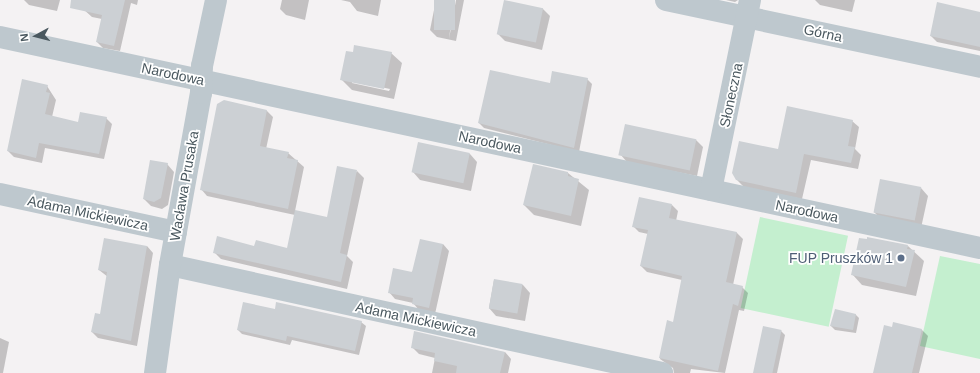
<!DOCTYPE html>
<html>
<head>
<meta charset="utf-8">
<style>
	body { margin:0 }
	#map { position:relative; width:980px; height:373px; overflow:hidden; background:#f4f2f3; font-family:Arial,sans-serif }
	div>[style] { position:absolute }
	[style*='--x'] { left:calc(var(--x)*1px); top:calc(var(--y)*1px); width:calc(var(--w)*1px); rotate:calc(var(--a)*1deg) }
	.green>* { inset:0; background:#c4efcf; transform-origin:0 0 }
	.shadow>* { inset:0; background:#0003 }
	.building>* { inset:0; background:#ccd0d4; transform-origin:0 0 }
	.street>* { height:22px; margin:-11px; padding:0 11px; transform-origin:11px; border-radius:11px; background:#bec8ce }
	.dots>* { width:11px; height:11px; translate:-50% -50%; box-sizing:border-box; border:2px solid #fff; border-radius:50% }
	span { translate:-50% -50%; white-space:nowrap; text-align:center; line-height:1.15; -webkit-text-stroke:3.5px #fff; paint-order:stroke }
	.street-label { font-size:14px; color:#4a585f }
	.service-label { font-size:14px; color:#4e5e75 }
	.right { translate:-100% -50%; text-align:right }
	.north { position:absolute; left:16px; top:16px; width:40px; height:40px; -webkit-text-stroke:3px #fff; paint-order:stroke; rotate:263deg; font-size:11px; font-weight:700; line-height:16px; text-align:center; color:#4a585f }
	.north::after { content:''; display:block; margin:auto; width:14px; height:18px; background:#4a585f; clip-path:polygon(50% 0,100% 100%,50% 72%,0 100%) }
</style>
</head>
<body>
<div id="map">
	<div class="green">
		<div style="left:760px;top:217px;width:90px;height:93px;rotate:12deg"></div>
		<div style="clip-path:polygon(940px 256px,980px 264px,980px 359px,920px 346px)"></div>
	</div>
	<div class="shadow">
		<div style="clip-path:polygon(24px 0,60px 0,57px 11px,29px 5px)"></div>
		<div style="clip-path:polygon(73px 0,138px 0,137px 5px,131px 3px,120px 51px,103px 48px,97px 42px,102px 19px,92px 17px)"></div>
		<div style="clip-path:polygon(282px 0,309px 0,305px 20px,286px 15px,280px 9px)"></div>
		<div style="clip-path:polygon(341px 0,381px 0,378px 16px,357px 11px,350px 2px)"></div>
		<div style="clip-path:polygon(436px 0,454px 0,449px 39px,456px 0,464px 0,456px 41px,437px 37px,430px 30px)"></div>
		<div style="clip-path:polygon(726px 0,738px 0,735px 2px)"></div>
		<div style="clip-path:polygon(815px 0,855px 0,852px 12px,820px 5px)"></div>
		<div style="clip-path:polygon(542px 8px,550px 16px,542px 50px,505px 41px,498px 34px)"></div>
		<div style="clip-path:polygon(980px 13px,980px 51px,937px 42px,931px 36px)"></div>
		<div style="clip-path:polygon(evenodd,391px 53px,402px 63px,394px 99px,352px 90px,342px 80px,354px 54px,391px 53px,352px 81px,390px 89px,389px 91px,352px 83px,352px 81px)"></div>
		<div style="clip-path:polygon(587px 79px,592px 84px,579px 152px,484px 128px,479px 123px,550px 85px)"></div>
		<div style="clip-path:polygon(47px 86px,56px 100px,52px 117px,79px 123px,106px 118px,112px 124px,104px 159px,45px 148px,42px 163px,14px 157px,8px 151px)"></div>
		<div style="clip-path:polygon(224px 101px,267px 111px,273px 117px,266px 149px,288px 153px,304px 167px,295px 211px,328px 218px,357px 171px,364px 178px,347px 256px,353px 262px,347px 289px,221px 259px,214px 252px,255px 247px,288px 249px,295px 215px,207px 196px,201px 189px)"></div>
		<div style="clip-path:polygon(852px 121px,859px 127px,855px 149px,861px 155px,858px 169px,811px 160px,802px 199px,744px 187px,737px 180px,778px 151px)"></div>
		<div style="clip-path:polygon(696px 140px,703px 147px,697px 176px,627px 162px,620px 154px)"></div>
		<div style="clip-path:polygon(419px 143px,470px 154px,477px 162px,471px 191px,420px 180px,413px 172px)"></div>
		<div style="clip-path:polygon(167px 164px,174px 172px,168px 205px,162px 209px,151px 206px,144px 199px)"></div>
		<div style="clip-path:polygon(568px 173px,589px 190px,581px 226px,534px 215px,524px 205px)"></div>
		<div style="clip-path:polygon(921px 188px,928px 196px,921px 228px,881px 219px,874px 212px)"></div>
		<div style="clip-path:polygon(672px 205px,678px 211px,676px 221px,737px 233px,743px 239px,733px 285px,742px 287px,748px 293px,744px 311px,739px 310px,725px 373px,691px 369px,690px 373px,674px 373px,673px 368px,660px 359px,668px 322px,674px 323px,682px 280px,647px 272px,641px 266px,648px 234px,639px 232px,633px 226px)"></div>
		<div style="clip-path:polygon(443px 244px,449px 251px,435px 314px,419px 310px,413px 303px,395px 299px,389px 292px)"></div>
		<div style="clip-path:polygon(147px 246px,153px 253px,137px 346px,98px 338px,92px 332px,101px 315px,108px 277px,99px 270px)"></div>
		<div style="clip-path:polygon(908px 246px,924px 261px,916px 296px,862px 285px,852px 274px)"></div>
		<div style="clip-path:polygon(494px 280px,523px 285px,530px 293px,525px 321px,496px 316px,489px 308px)"></div>
		<div style="clip-path:polygon(276px 311px,361px 322px,366px 326px,359px 355px,292px 340px,290px 345px,242px 334px,238px 330px)"></div>
		<div style="clip-path:polygon(855px 314px,859px 318px,856px 333px,835px 330px,831px 326px)"></div>
		<div style="clip-path:polygon(893px 328px,922px 330px,928px 336px,919px 373px,874px 373px)"></div>
		<div style="clip-path:polygon(781px 331px,785px 335px,777px 373px,754px 373px)"></div>
		<div style="clip-path:polygon(0 338px,9px 342px,3px 373px,0 373px)"></div>
		<div style="clip-path:polygon(412px 347px,505px 352px,511px 359px,508px 373px,432px 373px,435px 358px,419px 354px)"></div>
	</div>
	<div class="building">
		<div style="clip-path:polygon(71px 0,125px 0,114px 46px,96px 42px,102px 15px,70px 8px)"></div>
		<div style="left:434px;top:0;width:21px;height:30px"></div>
		<div style="left:504px;top:0;width:40px;height:35px;rotate:12deg"></div>
		<div style="clip-path:polygon(937px 2px,980px 12px,980px 47px,930px 36px)"></div>
		<div style="clip-path:polygon(354px 45px,392px 52px,384px 89px,340px 80px,346px 51px,353px 52px)"></div>
		<div style="clip-path:polygon(490px 70px,550px 83px,552px 71px,588px 78px,574px 148px,478px 123px)"></div>
		<div style="clip-path:polygon(22px 79px,48px 85px,46px 92px,50px 93px,45px 114px,78px 122px,80px 112px,107px 117px,99px 154px,39px 143px,36px 158px,7px 151px)"></div>
		<div style="clip-path:polygon(224px 100px,267px 110px,260px 146px,289px 152px,287px 158px,298px 160px,288px 209px,200px 190px,217px 104px)"></div>
		<div style="clip-path:polygon(787px 106px,853px 120px,848px 146px,855px 147px,851px 163px,804px 154px,796px 193px,736px 180px,732px 173px,739px 141px,778px 149px)"></div>
		<div style="left:625px;top:124px;width:73px;height:32px;rotate:12deg"></div>
		<div style="left:418px;top:142px;width:53px;height:31px;rotate:12deg"></div>
		<div style="clip-path:polygon(150px 160px,168px 163px,161px 198px,154px 202px,143px 199px)"></div>
		<div style="clip-path:polygon(533px 164px,568px 172px,568px 176px,579px 179px,571px 216px,523px 205px)"></div>
		<div style="clip-path:polygon(337px 166px,357px 170px,340px 253px,347px 255px,341px 282px,213px 253px,217px 236px,254px 246px,256px 240px,287px 248px,295px 210px,327px 217px)"></div>
		<div style="left:880px;top:179px;width:42px;height:34px;rotate:11deg"></div>
		<div style="clip-path:polygon(639px 197px,672px 204px,669px 218px,737px 232px,726px 282px,743px 286px,738px 306px,733px 304px,718px 371px,659px 358px,667px 320px,673px 322px,682px 276px,640px 266px,648px 230px,632px 227px)"></div>
		<div style="clip-path:polygon(867px 237px,908px 245px,907px 249px,915px 250px,906px 287px,851px 275px,859px 238px,867px 239px)"></div>
		<div style="clip-path:polygon(104px 238px,147px 246px,131px 341px,91px 332px,95px 313px,100px 314px,107px 272px,98px 270px)"></div>
		<div style="clip-path:polygon(420px 239px,443px 244px,429px 308px,412px 304px,413px 298px,388px 293px,393px 268px,412px 272px)"></div>
		<div style="left:494px;top:279px;width:29px;height:30px;rotate:10deg"></div>
		<div style="clip-path:polygon(243px 302px,275px 309px,276px 302px,362px 321px,355px 351px,287px 336px,286px 341px,237px 330px)"></div>
		<div style="clip-path:polygon(835px 309px,856px 314px,853px 330px,830px 326px)"></div>
		<div style="clip-path:polygon(893px 322px,922px 329px,912px 373px,873px 373px,884px 325px,892px 327px)"></div>
		<div style="left:763px;top:326px;width:19px;height:48px;rotate:12deg"></div>
		<div style="clip-path:polygon(414px 331px,505px 352px,500px 373px,456px 373px,457px 366px,434px 361px,435px 353px,411px 348px)"></div>
	</div>
	<div class="street">
		<div style="--x:666;--y:0;--w:321;--a:12"></div>
		<div style="--x:0;--y:37;--w:1002;--a:12.15"></div>
		<div style="--x:711;--y:190;--w:194;--a:-78.4"></div>
		<div style="--x:0;--y:194;--w:180;--a:12.2"></div>
		<div style="--x:170;--y:265;--w:504;--a:12.38"></div>
		<div style="--x:155;--y:373;--w:109;--a:-82.1"></div>
		<div style="--x:170;--y:265;--w:175;--a:-79.8"></div>
		<div style="--x:201;--y:93;--w:27;--a:-88"></div>
		<div style="--x:202;--y:66;--w:67;--a:-78"></div>
	</div>
	<div class="dots">
		<div style="left:901px;top:258px;background:#5c6f8a"></div>
	</div>
	<div class="street-label">
		<span style="left:823px;top:33px;rotate:12deg">Górna</span>
		<span style="left:173px;top:74px;rotate:12deg">Narodowa</span>
		<span style="left:731px;top:95px;rotate:-78deg">Słoneczna</span>
		<span style="left:490px;top:142px;rotate:12deg">Narodowa</span>
		<span style="left:184px;top:186px;rotate:-80deg">Wacława Prusaka</span>
		<span style="left:807px;top:211px;rotate:12deg">Narodowa</span>
		<span style="left:88px;top:213px;rotate:12deg">Adama Mickiewicza</span>
		<span style="left:416px;top:319px;rotate:12deg">Adama Mickiewicza</span>
	</div>
	<div class="service-label">
		<span class="right" style="left:893px;top:258px">FUP Pruszków 1</span>
	</div>
	<div class="north">N</div>
</div>
</body>
</html>
